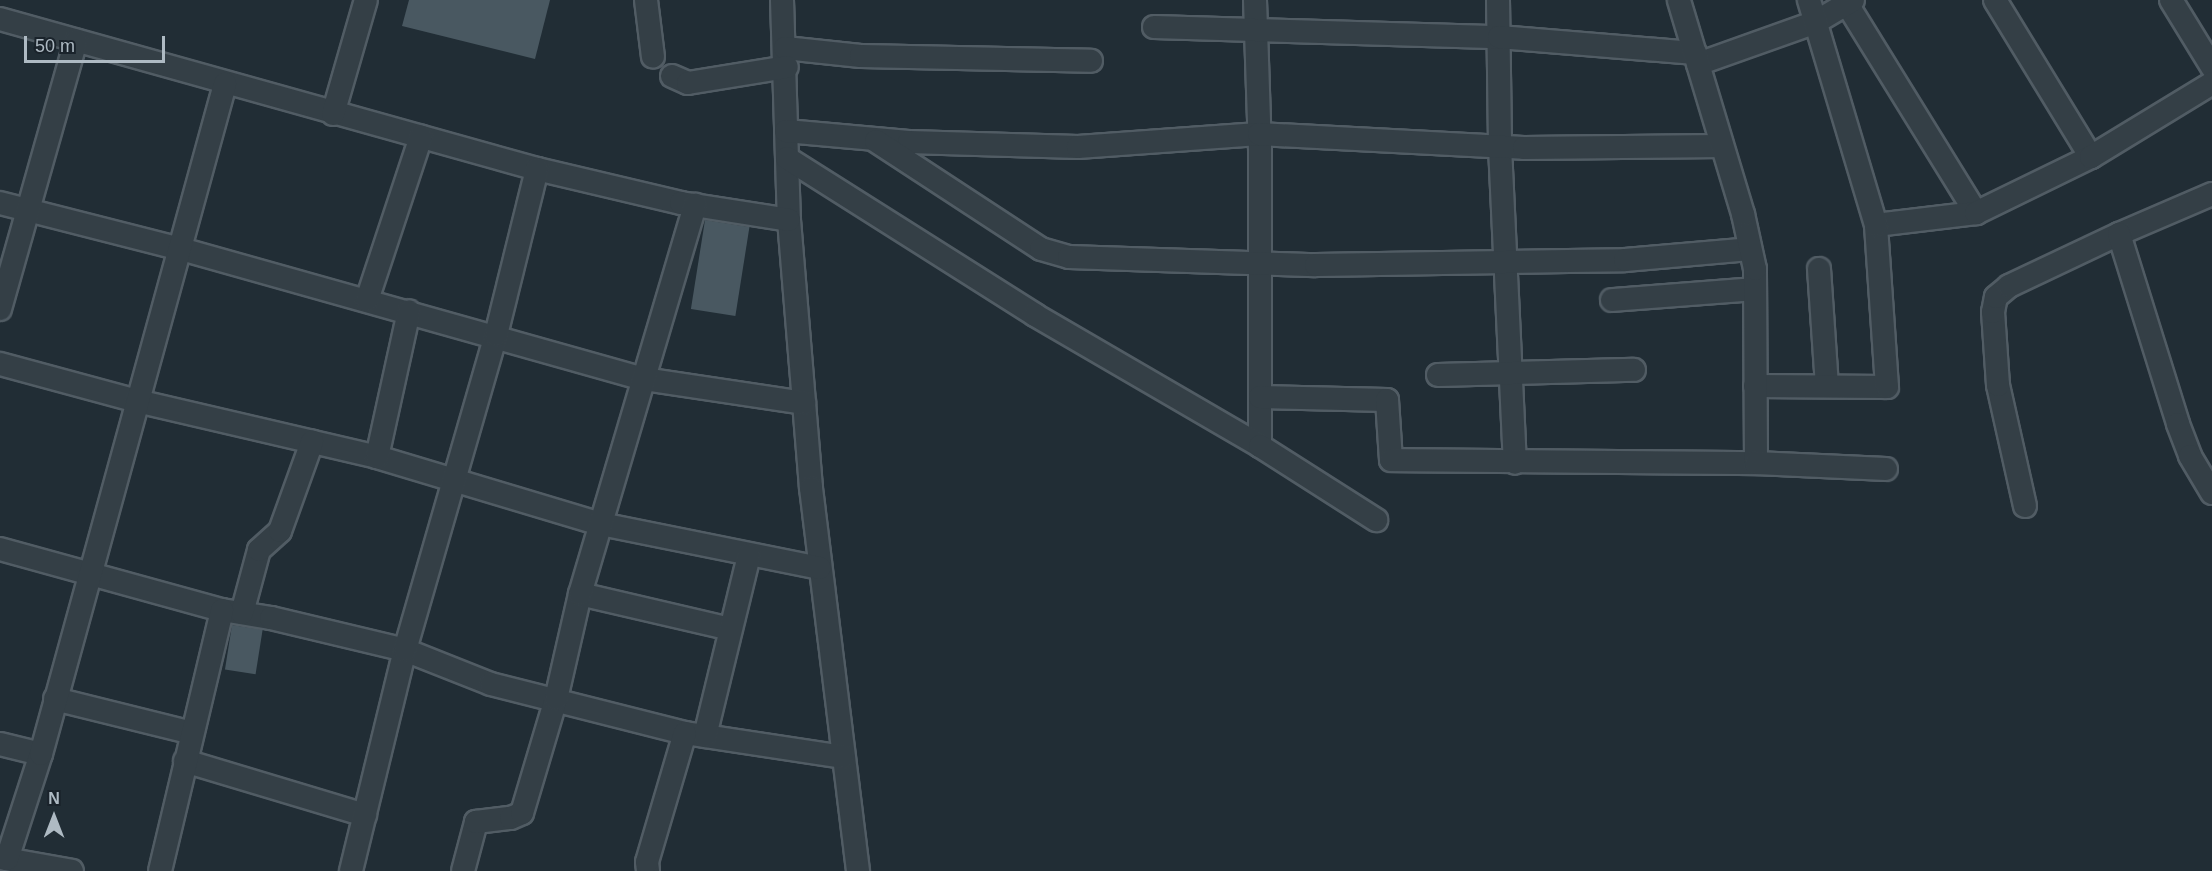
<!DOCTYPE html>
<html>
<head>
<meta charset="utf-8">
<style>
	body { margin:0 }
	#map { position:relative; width:2212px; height:871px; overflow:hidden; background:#212d35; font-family:Helvetica,sans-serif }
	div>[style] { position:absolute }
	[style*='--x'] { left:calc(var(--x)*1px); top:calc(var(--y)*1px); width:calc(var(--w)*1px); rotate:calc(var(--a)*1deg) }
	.building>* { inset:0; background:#495861; transform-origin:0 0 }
	.roads { filter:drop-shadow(2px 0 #515c64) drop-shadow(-2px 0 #515c64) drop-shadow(0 2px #515c64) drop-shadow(0 -2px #515c64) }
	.minor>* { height:22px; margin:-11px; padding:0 11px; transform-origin:11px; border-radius:11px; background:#343f46 }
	span { translate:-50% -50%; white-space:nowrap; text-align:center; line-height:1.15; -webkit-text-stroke:4.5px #1a232b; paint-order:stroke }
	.north { position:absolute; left:24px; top:787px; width:60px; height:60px; -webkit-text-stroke:4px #1a232b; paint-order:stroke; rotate:0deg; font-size:16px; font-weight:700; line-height:24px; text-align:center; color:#aebac3 }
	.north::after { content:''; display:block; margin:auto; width:21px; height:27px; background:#aebac3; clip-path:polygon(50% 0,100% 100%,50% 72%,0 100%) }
	.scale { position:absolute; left:24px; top:36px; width:141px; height:27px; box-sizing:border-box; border:3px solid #aebac3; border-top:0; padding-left:8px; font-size:18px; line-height:21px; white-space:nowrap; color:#aebac3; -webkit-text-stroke:4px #1a232b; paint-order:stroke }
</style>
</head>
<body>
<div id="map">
	<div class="building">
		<div style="clip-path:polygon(409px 0,550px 0,535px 59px,402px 26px)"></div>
		<div style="left:705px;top:220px;width:45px;height:90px;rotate:9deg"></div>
		<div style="left:232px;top:625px;width:31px;height:45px;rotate:9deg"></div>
	</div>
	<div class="roads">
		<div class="minor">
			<div style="--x:646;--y:0;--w:57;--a:83"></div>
			<div style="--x:782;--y:0;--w:220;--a:88.2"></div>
			<div style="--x:789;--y:220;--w:269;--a:85.3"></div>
			<div style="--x:811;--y:488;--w:386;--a:83"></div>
			<div style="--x:1255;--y:0;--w:149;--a:88.1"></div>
			<div style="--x:1260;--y:149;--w:297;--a:90"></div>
			<div style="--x:1498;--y:0;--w:147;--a:89.2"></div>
			<div style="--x:1500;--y:147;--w:316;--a:87.3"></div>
			<div style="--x:1995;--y:0;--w:184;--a:58.6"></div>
			<div style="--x:2171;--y:0;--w:79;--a:58.5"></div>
			<div style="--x:1847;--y:4;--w:246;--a:58.3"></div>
			<div style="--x:0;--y:19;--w:558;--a:15.61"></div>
			<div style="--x:537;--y:169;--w:148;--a:13.3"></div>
			<div style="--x:681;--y:203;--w:109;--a:8.9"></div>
			<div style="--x:1154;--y:27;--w:345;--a:1.7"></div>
			<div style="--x:1499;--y:37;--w:197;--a:4.7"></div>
			<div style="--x:785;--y:48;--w:76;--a:6"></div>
			<div style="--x:861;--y:56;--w:230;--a:1.2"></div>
			<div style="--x:1698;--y:64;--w:125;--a:-19.6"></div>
			<div style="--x:1816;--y:22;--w:43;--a:-30.7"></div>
			<div style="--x:672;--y:76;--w:17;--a:24"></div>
			<div style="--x:688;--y:83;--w:100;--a:-9.2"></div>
			<div style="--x:333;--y:114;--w:119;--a:-73.9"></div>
			<div style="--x:786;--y:131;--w:123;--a:5.1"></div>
			<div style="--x:909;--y:142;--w:169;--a:1.7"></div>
			<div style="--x:1078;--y:147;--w:181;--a:-4.1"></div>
			<div style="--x:1259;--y:134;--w:265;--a:3"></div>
			<div style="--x:1524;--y:148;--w:198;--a:-0.6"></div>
			<div style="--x:876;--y:141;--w:197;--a:33.2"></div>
			<div style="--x:1041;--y:249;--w:29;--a:16"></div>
			<div style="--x:1069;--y:257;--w:247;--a:1.9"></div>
			<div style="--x:1316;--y:265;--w:309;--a:-0.9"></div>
			<div style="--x:1625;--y:260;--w:125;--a:-5"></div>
			<div style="--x:787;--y:158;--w:294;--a:32.3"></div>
			<div style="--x:1035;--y:315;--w:260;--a:30.2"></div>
			<div style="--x:1260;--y:446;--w:138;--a:32.5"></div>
			<div style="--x:0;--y:203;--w:187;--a:14.3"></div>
			<div style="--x:181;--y:249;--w:481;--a:15.7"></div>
			<div style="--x:644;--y:379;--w:162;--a:8.5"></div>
			<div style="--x:1876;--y:225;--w:101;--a:-6.8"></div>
			<div style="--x:1976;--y:213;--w:128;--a:-26"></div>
			<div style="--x:2091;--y:157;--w:142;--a:-31.4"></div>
			<div style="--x:2119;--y:234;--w:101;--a:-23.3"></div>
			<div style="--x:1819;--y:269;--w:117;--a:86.1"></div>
			<div style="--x:367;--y:300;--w:172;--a:-71.7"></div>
			<div style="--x:1612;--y:300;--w:143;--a:-4.4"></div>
			<div style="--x:0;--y:309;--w:279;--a:-74.2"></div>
			<div style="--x:0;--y:364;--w:142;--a:15.1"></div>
			<div style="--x:137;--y:401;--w:246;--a:13.1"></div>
			<div style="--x:377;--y:457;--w:234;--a:16.7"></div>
			<div style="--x:601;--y:524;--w:223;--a:11.4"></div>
			<div style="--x:1438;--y:375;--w:196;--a:-1.5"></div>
			<div style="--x:1755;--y:386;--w:132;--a:0.4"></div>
			<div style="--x:1887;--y:387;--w:162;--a:-93.9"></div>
			<div style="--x:1876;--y:225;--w:235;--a:-106.6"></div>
			<div style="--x:1260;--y:397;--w:127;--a:1.4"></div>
			<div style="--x:1387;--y:400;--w:60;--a:86.2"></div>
			<div style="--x:1391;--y:460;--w:365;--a:0.5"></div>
			<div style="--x:1756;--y:463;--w:194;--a:-90.3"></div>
			<div style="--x:1755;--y:269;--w:56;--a:-102.3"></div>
			<div style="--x:1743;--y:214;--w:223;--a:-106.7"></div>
			<div style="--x:377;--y:457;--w:149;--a:-77.6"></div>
			<div style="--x:1756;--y:463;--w:130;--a:2.6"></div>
			<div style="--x:2025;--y:506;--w:124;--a:-102.6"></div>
			<div style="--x:1998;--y:385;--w:73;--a:-93.9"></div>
			<div style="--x:1993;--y:312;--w:15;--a:-79"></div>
			<div style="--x:1996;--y:297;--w:17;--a:-40"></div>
			<div style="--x:2009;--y:286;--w:122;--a:-25.3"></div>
			<div style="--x:2119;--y:234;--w:199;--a:72.7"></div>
			<div style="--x:2178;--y:424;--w:34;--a:69"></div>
			<div style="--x:2190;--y:456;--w:43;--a:59.3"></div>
			<div style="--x:0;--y:549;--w:230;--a:15.4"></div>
			<div style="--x:222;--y:610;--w:50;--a:9.3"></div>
			<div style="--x:271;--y:618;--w:138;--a:13.4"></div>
			<div style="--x:405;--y:650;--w:92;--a:21.6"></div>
			<div style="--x:491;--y:684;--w:200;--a:14.2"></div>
			<div style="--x:685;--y:733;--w:160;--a:8.6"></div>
			<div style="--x:580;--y:594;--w:154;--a:13.1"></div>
			<div style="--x:242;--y:613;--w:65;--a:-74.9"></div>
			<div style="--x:259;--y:550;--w:28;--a:-42"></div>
			<div style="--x:280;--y:531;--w:95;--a:-70.2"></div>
			<div style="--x:55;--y:699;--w:141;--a:13.9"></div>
			<div style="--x:705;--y:736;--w:186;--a:-76.3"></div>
			<div style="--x:0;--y:744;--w:42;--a:13.7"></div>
			<div style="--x:185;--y:761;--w:188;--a:16.7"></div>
			<div style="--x:0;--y:858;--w:73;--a:10.2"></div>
			<div style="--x:7;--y:859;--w:110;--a:-72.1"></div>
			<div style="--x:41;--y:754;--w:695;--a:-74.64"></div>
			<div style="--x:160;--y:871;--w:268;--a:-76.6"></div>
			<div style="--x:351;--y:871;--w:228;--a:-76.3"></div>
			<div style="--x:405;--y:650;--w:328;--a:-73.9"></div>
			<div style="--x:496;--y:335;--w:171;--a:-76.1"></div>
			<div style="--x:463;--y:871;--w:51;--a:-75.1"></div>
			<div style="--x:476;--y:822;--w:35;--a:-7"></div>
			<div style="--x:511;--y:818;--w:12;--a:-24"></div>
			<div style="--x:522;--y:813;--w:119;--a:-73.4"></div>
			<div style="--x:556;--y:699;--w:108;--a:-77.1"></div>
			<div style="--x:580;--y:594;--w:406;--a:-73.5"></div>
			<div style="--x:648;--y:871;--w:9;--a:-96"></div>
			<div style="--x:647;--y:862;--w:134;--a:-73.6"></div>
		</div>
	</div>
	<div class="north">N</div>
	<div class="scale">50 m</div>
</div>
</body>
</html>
